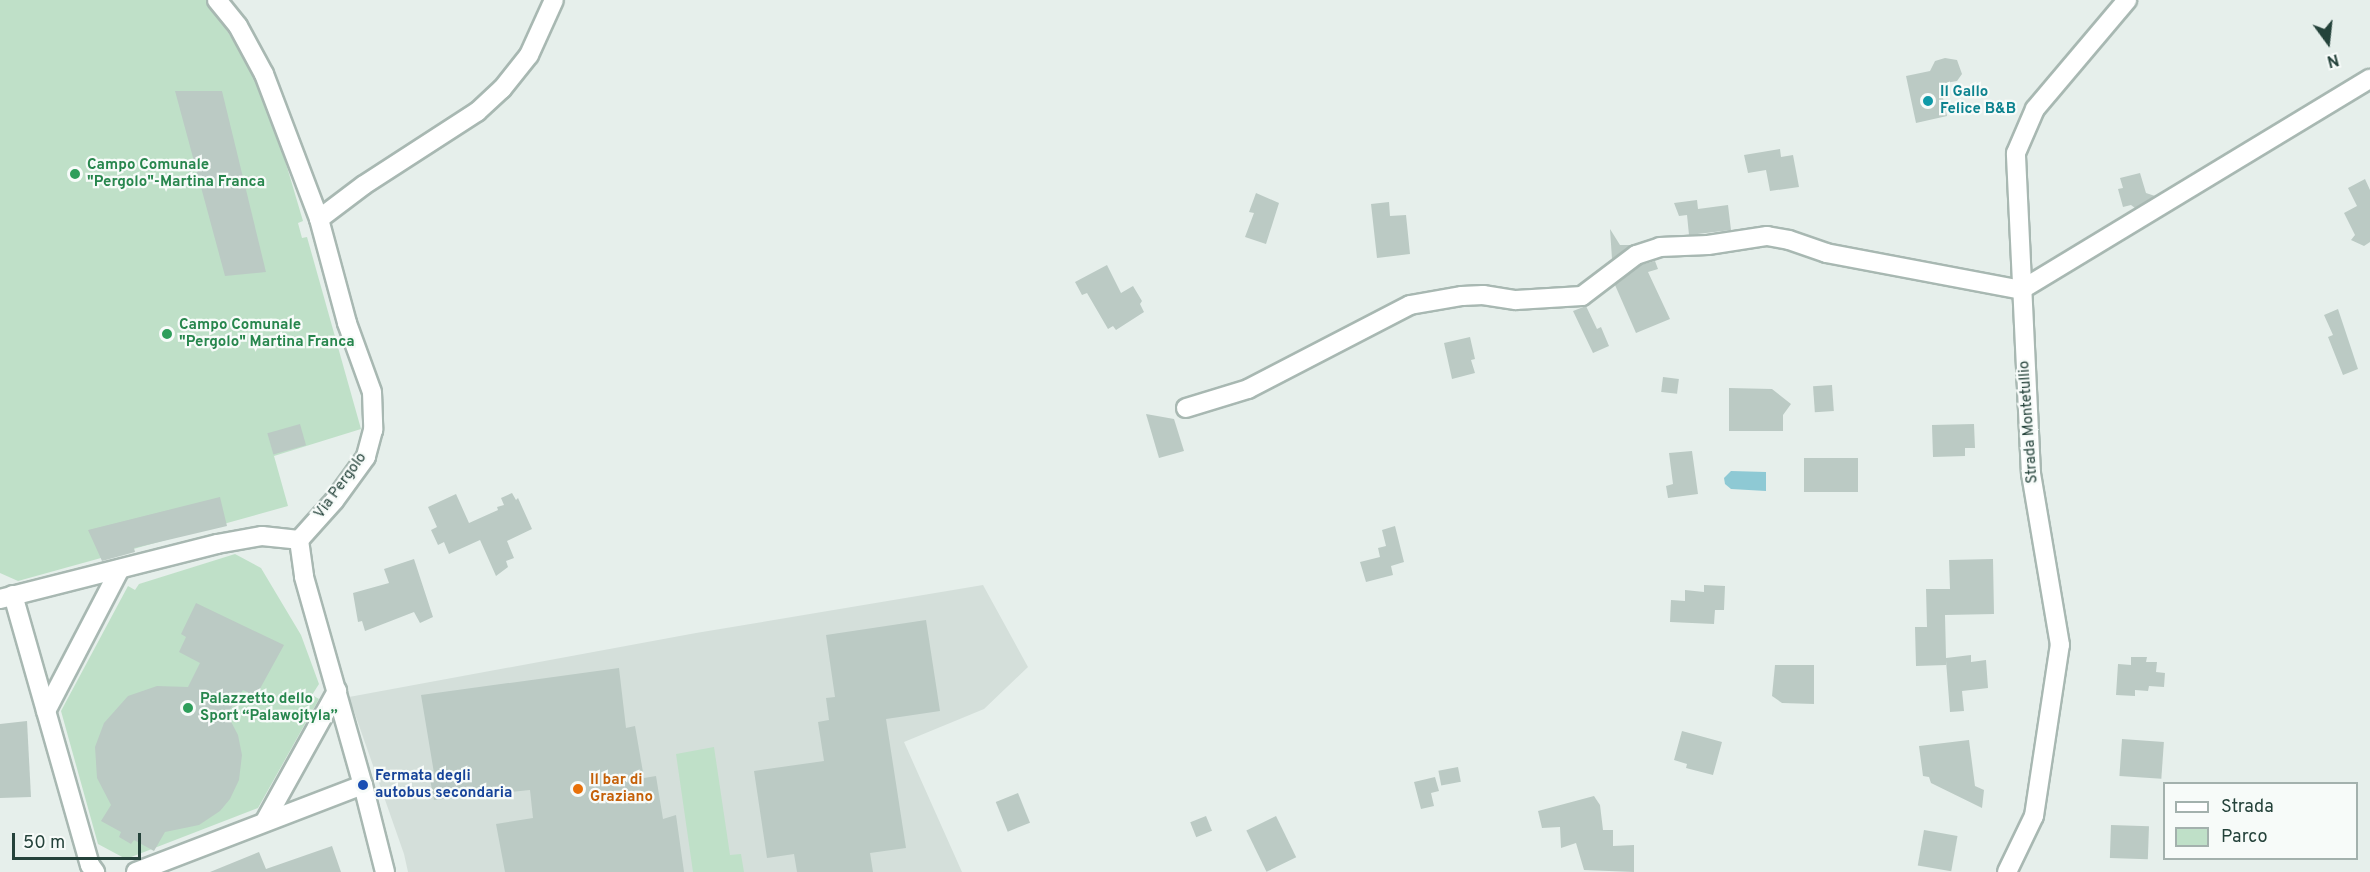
<!DOCTYPE html>
<html>
<head>
<meta charset="utf-8">
<style>
	body { margin:0 }
	#map { position:relative; width:2370px; height:872px; overflow:hidden; background:#e6efeb; font-family:Overpass,sans-serif }
	div>[style] { position:absolute }
	[style*='--x'] { left:calc(var(--x)*1px); top:calc(var(--y)*1px); width:calc(var(--w)*1px); rotate:calc(var(--a)*1deg) }
	.built>* { inset:0; background:#d4dfda }
	.green>* { inset:0; background:#bfe0c8 }
	.water>* { inset:0; background:#8ec9d4 }
	.building>* { inset:0; background:#bbcac4; transform-origin:0 0 }
	.roads { filter:drop-shadow(2px 0 #a8b8b2) drop-shadow(-2px 0 #a8b8b2) drop-shadow(0 2px #a8b8b2) drop-shadow(0 -2px #a8b8b2) }
	.minor>* { height:18px; margin:-9px; padding:0 9px; transform-origin:9px; border-radius:9px; background:#fff }
	.dots>* { width:16px; height:16px; translate:-50% -50%; box-sizing:border-box; border:3px solid #f7fbf9; border-radius:50% }
	span { translate:-50% -50%; white-space:nowrap; text-align:center; line-height:1.15; -webkit-text-stroke:4.5px #f7fbf9; paint-order:stroke }
	.culture-label { font-size:15px; color:#0d838f; font-weight:700 }
	.left { translate:0 -50%; text-align:left }
	.leisure-label { font-size:15px; color:#27864d; font-weight:700 }
	.street-label { font-size:15px; color:#24423a }
	.transit-label { font-size:15px; color:#164399; font-weight:700 }
	.food-label { font-size:15px; color:#c56008; font-weight:700 }
	.legend { position:absolute; left:2163px; top:782px; width:195px; height:78px; box-sizing:border-box; background:#f7fbf9; border:2px solid #a3b1ad; margin:0; padding:8px 10px; list-style:none; font-size:18px; color:#24423a }
	.legend li { display:flex; align-items:center; gap:12px; height:30px }
	.legend b { width:30px; border:2px solid #a3b1ad }
	.north { position:absolute; left:2298px; top:12px; width:60px; height:60px; -webkit-text-stroke:4px #f7fbf9; paint-order:stroke; rotate:165deg; font-size:16px; font-weight:700; line-height:24px; text-align:center; color:#24423a }
	.north::after { content:''; display:block; margin:auto; width:21px; height:27px; background:#24423a; clip-path:polygon(50% 0,100% 100%,50% 72%,0 100%) }
	.scale { position:absolute; left:12px; top:833px; width:129px; height:27px; box-sizing:border-box; border:3px solid #24423a; border-top:0; padding-left:8px; font-size:18px; line-height:21px; white-space:nowrap; color:#24423a; -webkit-text-stroke:4px #f7fbf9; paint-order:stroke }
</style>
</head>
<body>
<div id="map">
	<div class="built">
		<div style="clip-path:polygon(983px 585px,1028px 667px,984px 709px,904px 742px,962px 872px,408px 872px,404px 854px,349px 697px,696px 633px)"></div>
	</div>
	<div class="green">
		<div style="clip-path:polygon(0 0,207px 0,246px 60px,274px 126px,287px 167px,303px 221px,298px 223px,302px 238px,307px 237px,361px 429px,274px 456px,288px 506px,18px 581px,0 573px)"></div>
		<div style="clip-path:polygon(235px 554px,261px 568px,301px 635px,319px 684px,312px 695px,319px 699px,258px 808px,126px 859px,98px 844px,61px 711px,128px 586px,135px 590px,139px 584px)"></div>
		<div style="clip-path:polygon(714px 747px,730px 855px,741px 854px,744px 872px,693px 872px,676px 754px)"></div>
	</div>
	<div class="water">
		<div style="clip-path:polygon(1731px 471px,1766px 472px,1766px 491px,1731px 489px,1725px 484px,1724px 478px)"></div>
	</div>
	<div class="building">
		<div style="clip-path:polygon(1945px 58px,1957px 60px,1962px 74px,1957px 81px,1940px 84px,1947px 116px,1916px 123px,1906px 76px,1930px 71px,1935px 61px)"></div>
		<div style="clip-path:polygon(175px 91px,222px 91px,266px 272px,225px 276px)"></div>
		<div style="clip-path:polygon(1780px 149px,1781px 157px,1793px 155px,1799px 187px,1770px 191px,1766px 170px,1748px 173px,1744px 155px)"></div>
		<div style="clip-path:polygon(2140px 173px,2146px 193px,2155px 196px,2135px 208px,2131px 205px,2123px 207px,2118px 189px,2123px 188px,2120px 178px)"></div>
		<div style="clip-path:polygon(2365px 179px,2370px 190px,2370px 242px,2364px 246px,2351px 240px,2355px 235px,2344px 213px,2357px 206px,2348px 188px)"></div>
		<div style="clip-path:polygon(1256px 193px,1279px 203px,1266px 244px,1245px 237px,1254px 213px,1249px 212px)"></div>
		<div style="clip-path:polygon(1697px 200px,1698px 209px,1728px 205px,1731px 230px,1689px 235px,1687px 215px,1679px 216px,1674px 203px)"></div>
		<div style="clip-path:polygon(1389px 202px,1390px 216px,1406px 215px,1410px 254px,1377px 258px,1371px 204px)"></div>
		<div style="clip-path:polygon(1610px 229px,1620px 245px,1632px 245px,1612px 259px)"></div>
		<div style="clip-path:polygon(1655px 261px,1658px 269px,1648px 272px,1670px 319px,1636px 333px,1615px 285px,1641px 265px)"></div>
		<div style="clip-path:polygon(1107px 265px,1121px 293px,1133px 286px,1142px 301px,1140px 304px,1144px 312px,1116px 330px,1113px 326px,1108px 329px,1087px 293px,1082px 295px,1075px 282px)"></div>
		<div style="clip-path:polygon(1586px 306px,1597px 329px,1601px 327px,1609px 346px,1593px 353px,1573px 311px)"></div>
		<div style="clip-path:polygon(2338px 309px,2358px 369px,2343px 375px,2328px 337px,2333px 335px,2324px 315px)"></div>
		<div style="clip-path:polygon(1470px 337px,1475px 359px,1471px 360px,1475px 373px,1452px 379px,1444px 343px)"></div>
		<div style="left:1663px;top:377px;width:16px;height:15px;rotate:7deg"></div>
		<div style="left:1832px;top:385px;width:26px;height:19px;rotate:86deg"></div>
		<div style="clip-path:polygon(1729px 388px,1772px 389px,1791px 404px,1783px 415px,1783px 431px,1729px 431px)"></div>
		<div style="clip-path:polygon(1146px 414px,1174px 419px,1184px 451px,1159px 458px)"></div>
		<div style="left:300px;top:424px;width:22px;height:34px;rotate:74deg"></div>
		<div style="clip-path:polygon(1974px 424px,1975px 448px,1965px 448px,1965px 456px,1933px 457px,1932px 425px)"></div>
		<div style="clip-path:polygon(1692px 451px,1698px 494px,1668px 498px,1666px 486px,1673px 484px,1669px 453px)"></div>
		<div style="left:1804px;top:458px;width:54px;height:34px"></div>
		<div style="clip-path:polygon(512px 493px,516px 500px,518px 498px,532px 529px,507px 541px,514px 558px,506px 561px,508px 567px,496px 576px,480px 540px,449px 554px,444px 542px,438px 545px,431px 530px,437px 527px,428px 507px,456px 494px,469px 523px,498px 510px,497px 507px,504px 505px,501px 498px)"></div>
		<div style="clip-path:polygon(220px 497px,227px 526px,134px 548px,135px 552px,102px 561px,88px 530px)"></div>
		<div style="clip-path:polygon(1395px 526px,1404px 562px,1391px 566px,1393px 575px,1366px 582px,1360px 562px,1380px 557px,1378px 548px,1386px 546px,1382px 530px)"></div>
		<div style="clip-path:polygon(414px 559px,433px 617px,420px 623px,414px 612px,365px 631px,362px 621px,358px 622px,353px 593px,389px 583px,384px 569px)"></div>
		<div style="clip-path:polygon(1993px 559px,1994px 614px,1945px 615px,1946px 658px,1971px 655px,1971px 662px,1986px 660px,1988px 688px,1962px 691px,1964px 711px,1950px 712px,1946px 661px,1946px 665px,1916px 666px,1915px 627px,1927px 627px,1926px 589px,1950px 589px,1949px 560px)"></div>
		<div style="clip-path:polygon(1704px 585px,1725px 586px,1724px 610px,1715px 610px,1714px 624px,1670px 622px,1671px 600px,1685px 601px,1685px 590px,1704px 592px)"></div>
		<div style="clip-path:polygon(196px 603px,284px 645px,256px 696px,243px 690px,227px 714px,238px 735px,242px 755px,239px 780px,230px 799px,220px 811px,199px 825px,165px 832px,154px 851px,134px 840px,131px 844px,119px 837px,121px 832px,101px 821px,111px 805px,97px 778px,95px 747px,104px 723px,128px 696px,157px 686px,188px 687px,200px 663px,179px 652px,186px 637px,181px 634px)"></div>
		<div style="clip-path:polygon(926px 620px,940px 711px,886px 719px,906px 848px,870px 853px,873px 872px,797px 872px,794px 854px,767px 858px,754px 771px,824px 761px,818px 722px,829px 720px,826px 698px,835px 697px,826px 635px)"></div>
		<div style="clip-path:polygon(2131px 657px,2147px 657px,2146px 662px,2157px 662px,2156px 672px,2165px 673px,2164px 687px,2149px 686px,2148px 691px,2135px 690px,2135px 696px,2116px 695px,2118px 664px,2131px 665px)"></div>
		<div style="clip-path:polygon(1775px 665px,1814px 665px,1814px 704px,1782px 703px,1772px 696px)"></div>
		<div style="clip-path:polygon(619px 668px,626px 728px,635px 726px,644px 778px,656px 776px,663px 819px,676px 815px,684px 872px,505px 872px,496px 824px,533px 818px,530px 790px,434px 800px,429px 774px,434px 773px,421px 695px)"></div>
		<div style="clip-path:polygon(27px 721px,31px 797px,0 798px,0 724px)"></div>
		<div style="clip-path:polygon(1682px 731px,1722px 742px,1713px 775px,1686px 768px,1687px 764px,1674px 760px)"></div>
		<div style="left:2122px;top:739px;width:42px;height:37px;rotate:4deg"></div>
		<div style="clip-path:polygon(1969px 740px,1975px 786px,1984px 790px,1982px 808px,1931px 783px,1929px 777px,1923px 776px,1919px 746px)"></div>
		<div style="left:1458px;top:767px;width:15px;height:20px;rotate:79deg"></div>
		<div style="clip-path:polygon(1435px 777px,1439px 791px,1431px 793px,1434px 806px,1421px 809px,1414px 782px)"></div>
		<div style="left:1018px;top:793px;width:32px;height:24px;rotate:68deg"></div>
		<div style="clip-path:polygon(1594px 796px,1600px 805px,1603px 830px,1613px 830px,1613px 846px,1634px 845px,1634px 872px,1584px 870px,1576px 843px,1561px 848px,1560px 827px,1542px 828px,1538px 811px)"></div>
		<div style="left:1206px;top:816px;width:16px;height:17px;rotate:68deg"></div>
		<div style="left:1276px;top:816px;width:46px;height:33px;rotate:64deg"></div>
		<div style="left:2111px;top:825px;width:38px;height:33px;rotate:2deg"></div>
		<div style="left:1924px;top:830px;width:34px;height:36px;rotate:10deg"></div>
		<div style="clip-path:polygon(332px 846px,341px 872px,210px 872px,259px 852px,266px 869px)"></div>
	</div>
	<div class="roads">
		<div class="minor">
			<div style="--x:217;--y:0;--w:33;--a:51"></div>
			<div style="--x:238;--y:26;--w:55;--a:61.6"></div>
			<div style="--x:264;--y:74;--w:155;--a:69.2"></div>
			<div style="--x:319;--y:219;--w:108;--a:74.9"></div>
			<div style="--x:347;--y:323;--w:73;--a:70.1"></div>
			<div style="--x:372;--y:392;--w:38;--a:88"></div>
			<div style="--x:373;--y:430;--w:28;--a:105"></div>
			<div style="--x:366;--y:457;--w:54;--a:126"></div>
			<div style="--x:334;--y:501;--w:52;--a:131.9"></div>
			<div style="--x:299;--y:540;--w:37;--a:82"></div>
			<div style="--x:304;--y:577;--w:216;--a:74.2"></div>
			<div style="--x:363;--y:785;--w:90;--a:75.8"></div>
			<div style="--x:319;--y:219;--w:56;--a:-37.1"></div>
			<div style="--x:364;--y:185;--w:135;--a:-32.9"></div>
			<div style="--x:477;--y:112;--w:34;--a:-43"></div>
			<div style="--x:502;--y:89;--w:43;--a:-51.5"></div>
			<div style="--x:529;--y:55;--w:60;--a:-65.6"></div>
			<div style="--x:1186;--y:408;--w:65;--a:-17"></div>
			<div style="--x:1248;--y:389;--w:182;--a:-27.4"></div>
			<div style="--x:1410;--y:305;--w:53;--a:-9.8"></div>
			<div style="--x:1462;--y:296;--w:21;--a:-3"></div>
			<div style="--x:1483;--y:295;--w:33;--a:9"></div>
			<div style="--x:1516;--y:300;--w:66;--a:-3.5"></div>
			<div style="--x:1582;--y:296;--w:68;--a:-37.2"></div>
			<div style="--x:1636;--y:255;--w:25;--a:-18"></div>
			<div style="--x:1660;--y:247;--w:48;--a:-2.4"></div>
			<div style="--x:1708;--y:245;--w:60;--a:-8.7"></div>
			<div style="--x:1767;--y:236;--w:22;--a:10"></div>
			<div style="--x:1789;--y:240;--w:39;--a:19"></div>
			<div style="--x:1826;--y:253;--w:198;--a:10.7"></div>
			<div style="--x:2021;--y:290;--w:408;--a:-31.2"></div>
			<div style="--x:13;--y:595;--w:281;--a:74.1"></div>
			<div style="--x:90;--y:865;--w:9;--a:54"></div>
			<div style="--x:0;--y:599;--w:224;--a:-14.2"></div>
			<div style="--x:217;--y:544;--w:46;--a:-10.1"></div>
			<div style="--x:262;--y:536;--w:37;--a:6"></div>
			<div style="--x:46;--y:711;--w:160;--a:-62.5"></div>
			<div style="--x:265;--y:821;--w:149;--a:-61"></div>
			<div style="--x:136;--y:872;--w:243;--a:-21"></div>
			<div style="--x:2007;--y:872;--w:62;--a:-64.3"></div>
			<div style="--x:2034;--y:816;--w:173;--a:-81.4"></div>
			<div style="--x:2060;--y:645;--w:173;--a:-99.6"></div>
			<div style="--x:2031;--y:474;--w:321;--a:-92.7"></div>
			<div style="--x:2016;--y:153;--w:48;--a:-66.6"></div>
			<div style="--x:2035;--y:109;--w:143;--a:-49.8"></div>
		</div>
	</div>
	<div class="dots">
		<div style="left:1928px;top:101px;background:#0f9aa8"></div>
		<div style="left:75px;top:174px;background:#2e9e5b"></div>
		<div style="left:167px;top:334px;background:#2e9e5b"></div>
		<div style="left:188px;top:708px;background:#2e9e5b"></div>
		<div style="left:363px;top:785px;background:#1a4fb4"></div>
		<div style="left:578px;top:789px;background:#e8710a"></div>
	</div>
	<div class="culture-label">
		<span class="left" style="left:1940px;top:101px">Il Gallo<br>Felice B&amp;B</span>
	</div>
	<div class="leisure-label">
		<span class="left" style="left:87px;top:174px">Campo Comunale<br>"Pergolo"-Martina Franca</span>
		<span class="left" style="left:179px;top:334px">Campo Comunale<br>"Pergolo" Martina Franca</span>
		<span class="left" style="left:200px;top:708px">Palazzetto dello<br>Sport “Palawojtyla”</span>
	</div>
	<div class="street-label">
		<span style="left:2029px;top:422px;rotate:-94deg">Strada Montetullio</span>
		<span style="left:341px;top:486px;rotate:-54deg">Via Pergolo</span>
	</div>
	<div class="transit-label">
		<span class="left" style="left:375px;top:785px">Fermata degli<br>autobus secondaria</span>
	</div>
	<div class="food-label">
		<span class="left" style="left:590px;top:789px">Il bar di<br>Graziano</span>
	</div>
	<ul class="legend">
	<li><b style="height:8px;background:#fff"></b>Strada</li>
	<li><b style="height:16px;background:#bfe0c8"></b>Parco</li>
	</ul>
	<div class="north">N</div>
	<div class="scale">50 m</div>
</div>
</body>
</html>
